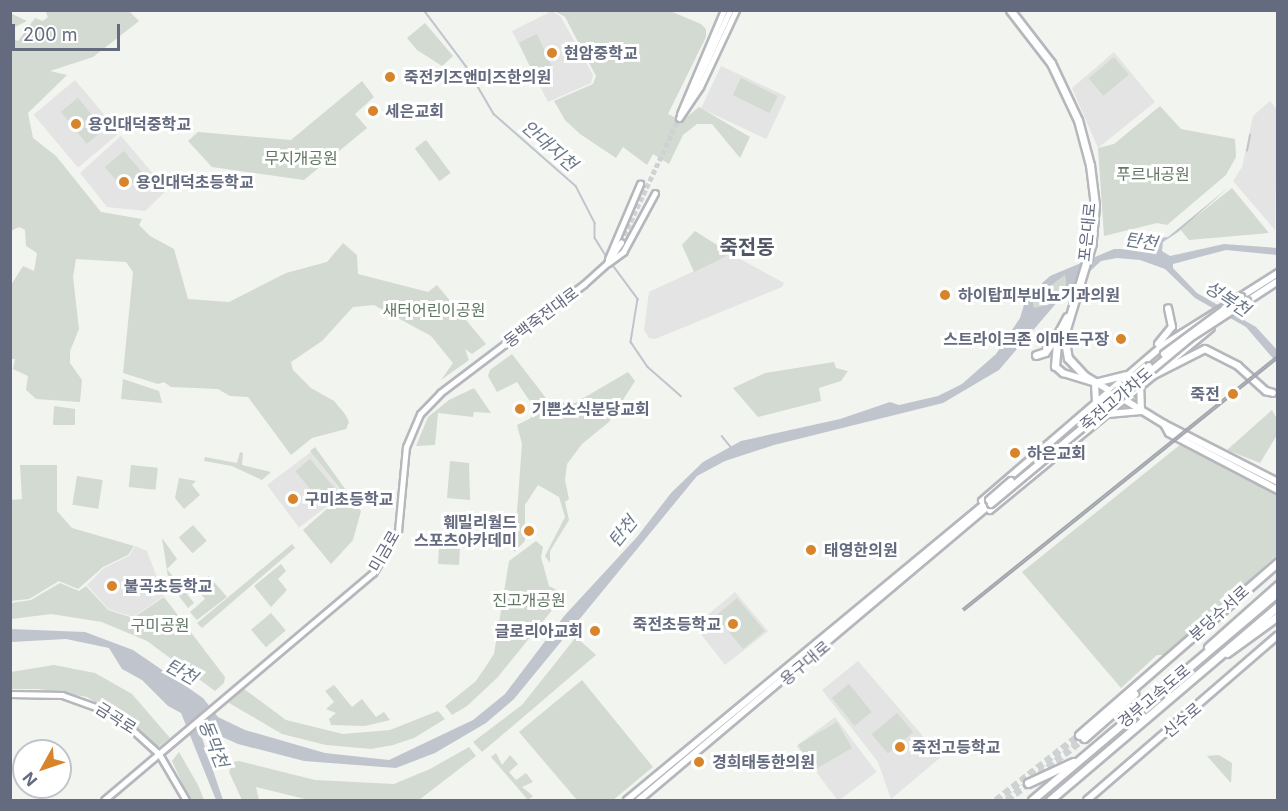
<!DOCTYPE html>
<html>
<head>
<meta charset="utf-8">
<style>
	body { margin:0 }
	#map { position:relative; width:1288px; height:811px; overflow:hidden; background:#f2f4ef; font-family:Inter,"Noto Sans KR",sans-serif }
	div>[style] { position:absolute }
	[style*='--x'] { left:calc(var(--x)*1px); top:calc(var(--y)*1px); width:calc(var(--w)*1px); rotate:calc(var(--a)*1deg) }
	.built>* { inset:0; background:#e3e4e3; transform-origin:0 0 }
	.green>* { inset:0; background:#d2dad1; transform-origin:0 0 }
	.water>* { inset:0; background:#c0c5cd }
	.stream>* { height:1.5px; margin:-0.75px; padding:0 0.75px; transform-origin:0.75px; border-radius:0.75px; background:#c0c5cd }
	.secondary-tunnel>* { height:5px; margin-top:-2.5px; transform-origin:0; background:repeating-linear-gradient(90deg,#ced2d3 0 5px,transparent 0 7.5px) }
	.highway-tunnel>* { height:7px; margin-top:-3.5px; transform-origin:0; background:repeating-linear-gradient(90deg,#ced2d3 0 7px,transparent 0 10.5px) }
	.roads { filter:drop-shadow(2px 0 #b5b7bd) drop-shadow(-2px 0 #b5b7bd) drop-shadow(0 2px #b5b7bd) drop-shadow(0 -2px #b5b7bd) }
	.secondary>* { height:5px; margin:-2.5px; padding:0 2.5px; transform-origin:2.5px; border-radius:2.5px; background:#fff }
	.primary>* { height:6px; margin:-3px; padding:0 3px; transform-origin:3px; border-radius:3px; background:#fff }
	.highway>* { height:7px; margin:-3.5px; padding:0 3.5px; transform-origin:3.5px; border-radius:3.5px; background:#fff }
	.rail>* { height:4px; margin-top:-2px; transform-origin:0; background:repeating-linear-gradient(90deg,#fff 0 4.5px,#a3a6ad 0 9px); box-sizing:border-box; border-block:2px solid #a3a6ad }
	.bridges { filter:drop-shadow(2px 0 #b6b7bc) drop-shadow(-2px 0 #b6b7bc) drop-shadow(0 2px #b6b7bc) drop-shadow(0 -2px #b6b7bc) }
	.primary-bridge>* { height:6px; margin:-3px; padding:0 3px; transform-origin:3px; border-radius:3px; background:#fff }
	.dots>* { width:16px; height:16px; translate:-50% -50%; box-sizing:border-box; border:3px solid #fff; border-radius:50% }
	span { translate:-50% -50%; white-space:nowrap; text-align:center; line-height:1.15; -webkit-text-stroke:6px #fff; paint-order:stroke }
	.poi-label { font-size:16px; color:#646b7f; font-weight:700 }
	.left { translate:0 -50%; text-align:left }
	.right { translate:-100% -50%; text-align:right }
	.park-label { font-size:16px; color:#627764 }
	.street-label { font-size:16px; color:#646b7f }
	.water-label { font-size:18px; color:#69788a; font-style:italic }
	.quarter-label { font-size:20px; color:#515765; font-weight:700 }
	.frame { position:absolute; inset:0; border:12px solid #646b7f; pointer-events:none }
	.north { position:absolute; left:12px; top:739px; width:60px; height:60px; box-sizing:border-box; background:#fff; border:2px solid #c1c4cc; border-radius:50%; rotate:230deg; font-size:16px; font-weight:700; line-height:24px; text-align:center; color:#646b7f }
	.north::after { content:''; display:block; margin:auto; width:21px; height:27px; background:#d8842b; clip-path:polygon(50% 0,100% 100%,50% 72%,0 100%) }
	.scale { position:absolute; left:12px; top:24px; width:108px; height:27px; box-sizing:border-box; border:3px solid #646b7f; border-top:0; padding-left:8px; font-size:18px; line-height:21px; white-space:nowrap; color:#646b7f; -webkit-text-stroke:4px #fff; paint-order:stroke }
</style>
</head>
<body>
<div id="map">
	<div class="built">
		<div style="clip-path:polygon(552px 11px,561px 17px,593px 75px,591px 83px,548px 102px,512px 31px)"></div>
		<div style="clip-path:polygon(1114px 52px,1155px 102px,1098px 148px,1072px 88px)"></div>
		<div style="left:721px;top:66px;width:72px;height:47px;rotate:25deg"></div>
		<div style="left:75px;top:80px;width:69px;height:54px;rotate:50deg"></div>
		<div style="clip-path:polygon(1270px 101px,1277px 110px,1275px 230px,1233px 181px,1242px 167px,1253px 116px)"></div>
		<div style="clip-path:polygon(121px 136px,167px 190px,145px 211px,107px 207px,80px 173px)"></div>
		<div style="clip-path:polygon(731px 254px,784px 283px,782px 287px,655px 339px,649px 338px,644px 330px,649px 292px)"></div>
		<div style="left:311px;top:452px;width:53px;height:55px;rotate:53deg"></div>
		<div style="clip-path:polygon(135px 546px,147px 551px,164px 596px,133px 617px,108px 609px,87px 585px,104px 568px,129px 556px)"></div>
		<div style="clip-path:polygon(735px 592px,768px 631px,725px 665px,701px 634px,705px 617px)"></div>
		<div style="clip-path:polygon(858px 661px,941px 757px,891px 799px,878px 762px,822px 690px)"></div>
		<div style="left:835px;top:717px;width:69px;height:48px;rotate:53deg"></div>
	</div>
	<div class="green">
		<div style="clip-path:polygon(45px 10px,129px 11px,139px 21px,93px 57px,50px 71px,67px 75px,28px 113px,33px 138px,56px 156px,101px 212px,142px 219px,139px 225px,150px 236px,174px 249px,188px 299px,229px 302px,286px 273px,327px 262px,343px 243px,357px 255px,358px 274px,428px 292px,437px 285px,486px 344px,472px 354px,465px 349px,469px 360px,441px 380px,453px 363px,431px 336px,374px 305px,353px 307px,322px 341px,291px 362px,293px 370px,311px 388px,334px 401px,345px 414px,349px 422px,346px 429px,312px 438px,291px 455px,248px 397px,230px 396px,218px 389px,171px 387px,164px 382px,158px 384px,123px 373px,133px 272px,126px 262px,76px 259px,73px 277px,79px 329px,70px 351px,70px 363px,82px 380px,80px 402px,36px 399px,26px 390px,28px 376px,13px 369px,15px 359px,11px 359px,11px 285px,23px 266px,34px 271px,37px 253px,26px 246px,25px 230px,19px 227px,11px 231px,10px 13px,27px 21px,11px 29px,12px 38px,18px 41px,35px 18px,43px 21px,48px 17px)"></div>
		<div style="clip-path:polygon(555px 11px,670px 11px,701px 24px,706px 29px,706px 37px,668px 114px,682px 121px,699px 107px,750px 137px,740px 158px,712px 124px,697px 124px,683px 135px,669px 164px,653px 154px,647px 165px,623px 147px,616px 158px,580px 134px,565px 120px,554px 101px,593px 84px,596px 76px,565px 17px)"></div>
		<div style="clip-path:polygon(425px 23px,453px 56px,442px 66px,417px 50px,407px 38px)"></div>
		<div style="left:537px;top:34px;width:40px;height:20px;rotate:65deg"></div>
		<div style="left:1114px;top:57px;width:23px;height:33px;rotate:50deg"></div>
		<div style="left:741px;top:78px;width:41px;height:19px;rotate:26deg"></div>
		<div style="clip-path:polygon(362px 81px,374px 97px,355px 114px,367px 128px,304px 180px,212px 167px,188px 141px,198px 132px,291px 140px)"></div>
		<div style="left:78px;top:98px;width:41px;height:22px;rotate:51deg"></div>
		<div style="clip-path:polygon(1160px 106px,1181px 129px,1235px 139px,1236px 157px,1226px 175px,1167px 225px,1157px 223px,1104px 236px,1098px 148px,1114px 144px)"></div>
		<div style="left:426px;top:140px;width:41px;height:14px;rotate:53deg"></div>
		<div style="left:124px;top:151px;width:30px;height:25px;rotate:50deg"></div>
		<div style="clip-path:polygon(1232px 188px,1269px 233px,1189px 240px,1180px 229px)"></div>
		<div style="clip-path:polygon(695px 231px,731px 254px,694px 272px,682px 245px)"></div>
		<div style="clip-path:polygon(1065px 275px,1066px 285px,1053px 300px,1044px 308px,1034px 308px,1033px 302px,1037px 296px)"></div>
		<div style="clip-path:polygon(512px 354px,549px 402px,575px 403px,628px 372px,635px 381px,609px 422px,582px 444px,567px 464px,565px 480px,569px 499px,565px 502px,569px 520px,550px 551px,550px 563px,545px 556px,565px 517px,559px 497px,538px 485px,525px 505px,525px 541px,514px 552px,522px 444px,517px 425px,531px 418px,533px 406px,517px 382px,497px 392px,488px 376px,490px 370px)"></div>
		<div style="clip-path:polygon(834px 362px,836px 368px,848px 371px,841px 381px,819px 388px,821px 401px,758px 417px,733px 388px,765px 373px)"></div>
		<div style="clip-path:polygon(123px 379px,159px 391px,162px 403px,121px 399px)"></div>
		<div style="clip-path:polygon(474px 388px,491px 413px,474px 412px,473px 417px,438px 413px,435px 445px,416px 446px,428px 417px,449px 400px)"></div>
		<div style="clip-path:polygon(54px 406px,75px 409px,75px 425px,53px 425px)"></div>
		<div style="clip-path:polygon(1272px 410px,1277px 419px,1277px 435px,1260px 463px,1227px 450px)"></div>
		<div style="clip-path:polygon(1181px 444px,1277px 495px,1277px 555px,1167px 655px,1157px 655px,1121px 688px,1022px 572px)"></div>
		<div style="clip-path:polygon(315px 447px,361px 511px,353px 540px,331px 564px,303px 530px,344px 494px,310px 451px)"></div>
		<div style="clip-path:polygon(240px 452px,243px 453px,242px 465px,271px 472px,262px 480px,232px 466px,204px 461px,205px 457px,237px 463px)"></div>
		<div style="left:310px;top:459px;width:43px;height:19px;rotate:50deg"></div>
		<div style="clip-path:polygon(450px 461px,469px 463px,470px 500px,447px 498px)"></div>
		<div style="clip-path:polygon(20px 465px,57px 465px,57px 511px,72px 528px,134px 546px,128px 555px,103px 567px,78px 589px,59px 581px,29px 599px,11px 601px,11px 500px,22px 499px)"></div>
		<div style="left:131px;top:465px;width:27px;height:22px;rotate:6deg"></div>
		<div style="left:77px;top:476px;width:26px;height:29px;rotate:9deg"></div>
		<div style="clip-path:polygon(179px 478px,196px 481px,192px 485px,200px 495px,184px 509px,175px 498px)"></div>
		<div style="clip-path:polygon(443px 513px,505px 520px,506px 527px,443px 521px)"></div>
		<div style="left:193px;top:525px;width:21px;height:19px;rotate:49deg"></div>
		<div style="clip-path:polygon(162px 538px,177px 559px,167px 569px,194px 603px,188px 608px,169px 583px)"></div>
		<div style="clip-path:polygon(536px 541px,543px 547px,541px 557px,549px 586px,565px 594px,497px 678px,467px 706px,452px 715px,445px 706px,476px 681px,494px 654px,509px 561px)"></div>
		<div style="clip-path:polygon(292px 544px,295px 548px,202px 628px,197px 623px)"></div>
		<div style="left:439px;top:546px;width:21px;height:18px;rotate:3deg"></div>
		<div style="clip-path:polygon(281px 564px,286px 571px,278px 579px,287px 590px,271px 607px,254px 586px)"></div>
		<div style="clip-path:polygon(209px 576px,227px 597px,197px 620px,190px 612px,205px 599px,195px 587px)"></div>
		<div style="clip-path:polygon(60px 583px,79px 591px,86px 586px,108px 610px,133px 618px,164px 597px,225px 677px,224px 683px,215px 691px,147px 641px,102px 622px,51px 614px,11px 619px,11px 603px,31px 600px)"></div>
		<div style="left:737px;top:598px;width:43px;height:28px;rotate:50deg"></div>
		<div style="left:271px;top:613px;width:23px;height:26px;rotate:50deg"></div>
		<div style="clip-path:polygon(576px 637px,596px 655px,482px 752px,473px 742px,522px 705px)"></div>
		<div style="clip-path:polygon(54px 665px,95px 673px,132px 694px,170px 738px,156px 749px,119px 717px,87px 697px,39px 689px,11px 689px,11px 672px)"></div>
		<div style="clip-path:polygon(582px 680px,653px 767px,613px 800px,577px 800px,519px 732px)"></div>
		<div style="left:849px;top:684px;width:36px;height:22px;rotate:51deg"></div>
		<div style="clip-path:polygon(334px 685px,352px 707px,362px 699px,376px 717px,384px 712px,390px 720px,365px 726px,331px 725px,329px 719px,336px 713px,326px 709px,334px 702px,325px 691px)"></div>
		<div style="clip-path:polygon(240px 686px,286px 720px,343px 734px,390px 730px,438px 711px,445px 719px,414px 738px,393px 745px,371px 749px,326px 745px,282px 734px,224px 700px)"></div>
		<div style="left:897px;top:713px;width:25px;height:33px;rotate:50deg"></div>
		<div style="left:837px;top:722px;width:30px;height:45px;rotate:60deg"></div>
		<div style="clip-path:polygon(469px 747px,476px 756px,419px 800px,309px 800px,256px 787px,259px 800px,242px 800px,229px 772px,233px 762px,239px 761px,315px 780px,394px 784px,430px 769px)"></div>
		<div style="clip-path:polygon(179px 752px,198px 785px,204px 800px,190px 800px,172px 761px)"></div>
		<div style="clip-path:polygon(496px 753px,502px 765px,510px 755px,518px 764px,509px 772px,516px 780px,526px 773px,533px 782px,522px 787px,533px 796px,528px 800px,491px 757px)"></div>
		<div style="clip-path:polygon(1219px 755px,1232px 763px,1231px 783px,1207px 756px)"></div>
	</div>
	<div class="water">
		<div style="clip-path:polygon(evenodd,1229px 187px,1178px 232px,1163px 242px,1162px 251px,1170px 256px,1224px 244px,1277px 248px,1277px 255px,1226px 250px,1173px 264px,1173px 268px,1197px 293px,1256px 327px,1277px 350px,1277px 363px,1246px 327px,1195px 298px,1165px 269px,1140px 260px,1117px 258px,1101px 261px,1059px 300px,999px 370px,943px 403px,774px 445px,725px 461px,697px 476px,514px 699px,486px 723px,435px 753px,396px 768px,304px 761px,238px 744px,209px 731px,201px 735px,223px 800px,216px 800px,181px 713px,168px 706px,142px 680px,122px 669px,109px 648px,66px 639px,11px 642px,10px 629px,85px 632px,133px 650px,203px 698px,218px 717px,245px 730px,325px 753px,389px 760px,473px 720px,505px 694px,565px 615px,637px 537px,671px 493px,703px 462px,741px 441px,840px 419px,890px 402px,899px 405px,938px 396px,962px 384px,996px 354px,1020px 318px,1026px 298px,1050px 276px,1114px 249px,1153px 249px,1159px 238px,1168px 237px,1229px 187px,1065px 275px,1066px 285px,1048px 305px,1034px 308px,1033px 302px,1037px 296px,1065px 275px)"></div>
	</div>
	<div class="stream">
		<div style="--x:424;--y:10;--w:70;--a:53.1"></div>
		<div style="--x:466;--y:66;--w:56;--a:59.7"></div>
		<div style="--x:494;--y:114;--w:109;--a:41.3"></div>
		<div style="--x:576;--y:186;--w:42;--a:62.8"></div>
		<div style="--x:595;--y:223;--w:15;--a:90"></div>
		<div style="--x:595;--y:238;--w:22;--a:58"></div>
		<div style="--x:1247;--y:151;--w:16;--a:-79"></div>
		<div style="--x:612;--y:264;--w:44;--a:53.4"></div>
		<div style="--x:638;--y:299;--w:44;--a:99.2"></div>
		<div style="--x:631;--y:342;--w:30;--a:56"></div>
		<div style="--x:648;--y:367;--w:44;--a:41.3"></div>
		<div style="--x:722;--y:436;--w:14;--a:51"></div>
	</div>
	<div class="secondary-tunnel">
		<div style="--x:621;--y:242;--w:137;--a:-64.9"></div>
	</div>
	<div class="highway-tunnel">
		<div style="--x:996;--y:800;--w:105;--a:-38.1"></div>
		<div style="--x:1007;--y:800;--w:99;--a:-38.8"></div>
	</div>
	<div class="roads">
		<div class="secondary">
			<div style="--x:687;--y:104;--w:103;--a:-65.4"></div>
			<div style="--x:680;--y:114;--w:113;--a:-67.1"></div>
			<div style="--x:679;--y:118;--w:37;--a:-56"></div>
			<div style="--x:700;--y:87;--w:85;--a:-64.9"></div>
			<div style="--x:608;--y:259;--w:82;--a:-66.9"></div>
			<div style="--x:608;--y:263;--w:19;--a:-36"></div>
			<div style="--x:623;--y:252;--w:67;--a:-61.5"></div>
			<div style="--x:10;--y:694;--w:52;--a:1.1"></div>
			<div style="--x:62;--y:695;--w:56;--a:19.7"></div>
			<div style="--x:115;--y:714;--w:59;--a:42.3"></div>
			<div style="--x:159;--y:754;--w:53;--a:59.6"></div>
			<div style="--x:104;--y:800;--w:352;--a:-40.2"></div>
			<div style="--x:373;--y:573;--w:49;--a:-59.2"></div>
			<div style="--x:398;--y:531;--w:84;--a:-84.6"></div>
			<div style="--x:406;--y:447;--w:36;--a:-67"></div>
			<div style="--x:420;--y:414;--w:29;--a:-46"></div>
			<div style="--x:440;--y:393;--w:181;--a:-37.1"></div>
			<div style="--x:584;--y:284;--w:31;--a:-42"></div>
			<div style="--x:607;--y:263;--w:25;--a:-56"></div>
		</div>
		<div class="primary">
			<div style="--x:1237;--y:299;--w:49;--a:-32.4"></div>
			<div style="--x:1243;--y:304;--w:42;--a:-33.3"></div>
			<div style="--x:1158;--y:344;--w:22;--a:-51"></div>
			<div style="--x:1172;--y:327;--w:19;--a:-102"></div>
			<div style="--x:1055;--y:366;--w:11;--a:41"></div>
			<div style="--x:1063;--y:373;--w:34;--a:17"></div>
			<div style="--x:1095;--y:383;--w:32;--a:-14"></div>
			<div style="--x:1084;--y:375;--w:94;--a:31.5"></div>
			<div style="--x:1164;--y:424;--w:128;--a:27"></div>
			<div style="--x:1152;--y:376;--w:59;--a:-27"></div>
			<div style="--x:1205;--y:349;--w:37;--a:27"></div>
			<div style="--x:1238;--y:366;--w:38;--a:42"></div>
			<div style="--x:1266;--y:391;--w:7;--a:16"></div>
			<div style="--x:1095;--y:383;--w:21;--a:87"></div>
			<div style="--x:1108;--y:414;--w:33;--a:-5"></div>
			<div style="--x:1141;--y:411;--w:25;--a:-92"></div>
			<div style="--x:1164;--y:424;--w:10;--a:61"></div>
			<div style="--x:1169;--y:433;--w:123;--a:27.6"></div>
			<div style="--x:982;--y:501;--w:238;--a:-40.7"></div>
			<div style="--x:1162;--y:346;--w:75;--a:-32"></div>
			<div style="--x:990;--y:510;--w:286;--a:-39.5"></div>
			<div style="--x:627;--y:800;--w:470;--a:-39.6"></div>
			<div style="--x:639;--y:800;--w:460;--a:-40.1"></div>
			<div style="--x:1087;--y:800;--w:252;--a:-40.8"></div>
		</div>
		<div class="highway">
			<div style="--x:1010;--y:10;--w:67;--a:52.3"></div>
			<div style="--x:1051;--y:63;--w:63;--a:64.7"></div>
			<div style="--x:1078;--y:120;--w:47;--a:75.1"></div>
			<div style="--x:1090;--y:165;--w:40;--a:82.9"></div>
			<div style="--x:1095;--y:205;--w:38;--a:95"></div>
			<div style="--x:1092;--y:243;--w:97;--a:106.8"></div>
			<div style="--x:1064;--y:336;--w:22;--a:80"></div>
			<div style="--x:1068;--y:358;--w:23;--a:47"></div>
			<div style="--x:1036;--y:355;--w:9;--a:-18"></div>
			<div style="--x:1045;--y:352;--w:16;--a:-55"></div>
			<div style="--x:1055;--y:366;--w:32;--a:-85"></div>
			<div style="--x:1058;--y:334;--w:19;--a:-62"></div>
			<div style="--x:1208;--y:647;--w:94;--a:-41.5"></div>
			<div style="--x:1227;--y:653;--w:63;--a:-36"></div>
			<div style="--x:1079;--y:735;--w:264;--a:-41"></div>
			<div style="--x:1084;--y:738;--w:67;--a:-41.3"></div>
			<div style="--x:1028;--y:783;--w:50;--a:-25"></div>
			<div style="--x:1032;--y:800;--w:322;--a:-40.2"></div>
			<div style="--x:1050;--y:800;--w:299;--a:-40.4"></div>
		</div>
	</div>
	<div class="rail">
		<div style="--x:963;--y:610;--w:404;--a:-38.8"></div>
	</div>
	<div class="bridges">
		<div class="primary-bridge">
			<div style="--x:1164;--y:354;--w:96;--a:-36.5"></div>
			<div style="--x:1116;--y:394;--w:43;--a:-40.3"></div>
			<div style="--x:989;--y:500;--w:29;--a:-41"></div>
			<div style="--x:991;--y:504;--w:259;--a:-39.8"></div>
			<div style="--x:1190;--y:338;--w:68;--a:-33"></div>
		</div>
	</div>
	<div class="dots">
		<div style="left:552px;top:53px;background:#d8842b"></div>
		<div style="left:390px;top:77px;background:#d8842b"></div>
		<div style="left:373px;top:111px;background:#d8842b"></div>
		<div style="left:76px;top:124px;background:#d8842b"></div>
		<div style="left:124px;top:182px;background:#d8842b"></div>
		<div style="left:945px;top:295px;background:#d8842b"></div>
		<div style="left:1121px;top:339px;background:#d8842b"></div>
		<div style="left:1233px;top:394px;background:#d8842b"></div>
		<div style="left:520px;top:409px;background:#d8842b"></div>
		<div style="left:1015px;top:453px;background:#d8842b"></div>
		<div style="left:293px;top:499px;background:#d8842b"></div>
		<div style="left:529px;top:531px;background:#d8842b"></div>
		<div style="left:811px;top:550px;background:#d8842b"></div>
		<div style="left:112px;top:586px;background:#d8842b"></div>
		<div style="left:733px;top:624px;background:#d8842b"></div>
		<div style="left:595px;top:631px;background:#d8842b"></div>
		<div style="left:900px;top:747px;background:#d8842b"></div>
		<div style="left:699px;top:762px;background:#d8842b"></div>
	</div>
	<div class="poi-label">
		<span class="left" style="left:564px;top:53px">현암중학교</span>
		<span class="left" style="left:404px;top:77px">죽전키즈앤미즈한의원</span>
		<span class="left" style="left:385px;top:111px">세은교회</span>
		<span class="left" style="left:88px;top:124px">용인대덕중학교</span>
		<span class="left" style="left:136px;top:182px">용인대덕초등학교</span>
		<span class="left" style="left:958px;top:295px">하이탑피부비뇨기과의원</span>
		<span class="right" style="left:1109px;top:339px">스트라이크존 이마트구장</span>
		<span class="right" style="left:1220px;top:394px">죽전</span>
		<span class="left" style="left:532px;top:409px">기쁜소식분당교회</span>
		<span class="left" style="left:1027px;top:453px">하은교회</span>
		<span class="left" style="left:305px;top:499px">구미초등학교</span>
		<span class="right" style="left:517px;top:531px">훼밀리월드<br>스포츠아카데미</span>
		<span class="left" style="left:824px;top:550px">태영한의원</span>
		<span class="left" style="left:124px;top:586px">불곡초등학교</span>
		<span class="right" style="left:721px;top:624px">죽전초등학교</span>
		<span class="right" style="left:583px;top:631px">글로리아교회</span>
		<span class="left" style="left:912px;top:747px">죽전고등학교</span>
		<span class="left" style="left:712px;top:762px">경희태동한의원</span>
	</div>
	<div class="park-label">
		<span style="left:301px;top:158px">무지개공원</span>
		<span style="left:1153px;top:174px">푸르내공원</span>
		<span style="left:434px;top:310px">새터어린이공원</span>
		<span style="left:529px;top:600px">진고개공원</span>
		<span style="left:160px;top:625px">구미공원</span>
	</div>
	<div class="street-label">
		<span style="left:1087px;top:232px;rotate:-84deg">포은대로</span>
		<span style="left:541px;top:317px;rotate:-37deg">동백죽전대로</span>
		<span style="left:1116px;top:399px;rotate:-40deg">죽전고가차도</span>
		<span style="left:384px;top:551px;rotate:-60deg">미금로</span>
		<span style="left:1219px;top:613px;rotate:-42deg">분당수서로</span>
		<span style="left:805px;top:663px;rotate:-40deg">용구대로</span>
		<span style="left:1154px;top:696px;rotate:-40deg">경부고속도로</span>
		<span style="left:116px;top:718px;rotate:32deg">금곡로</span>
		<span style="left:1182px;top:720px;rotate:-40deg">신수로</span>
	</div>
	<div class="water-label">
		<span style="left:549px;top:146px;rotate:41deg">안대지천</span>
		<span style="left:1141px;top:242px;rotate:9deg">탄천</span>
		<span style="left:1227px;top:299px;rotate:33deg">성복천</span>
		<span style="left:623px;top:532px;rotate:-51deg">탄천</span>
		<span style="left:181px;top:672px;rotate:29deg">탄천</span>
		<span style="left:213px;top:744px;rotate:68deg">동막천</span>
	</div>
	<div class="quarter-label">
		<span style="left:747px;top:247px">죽전동</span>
	</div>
	<div class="frame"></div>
	<div class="north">N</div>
	<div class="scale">200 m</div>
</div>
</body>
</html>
